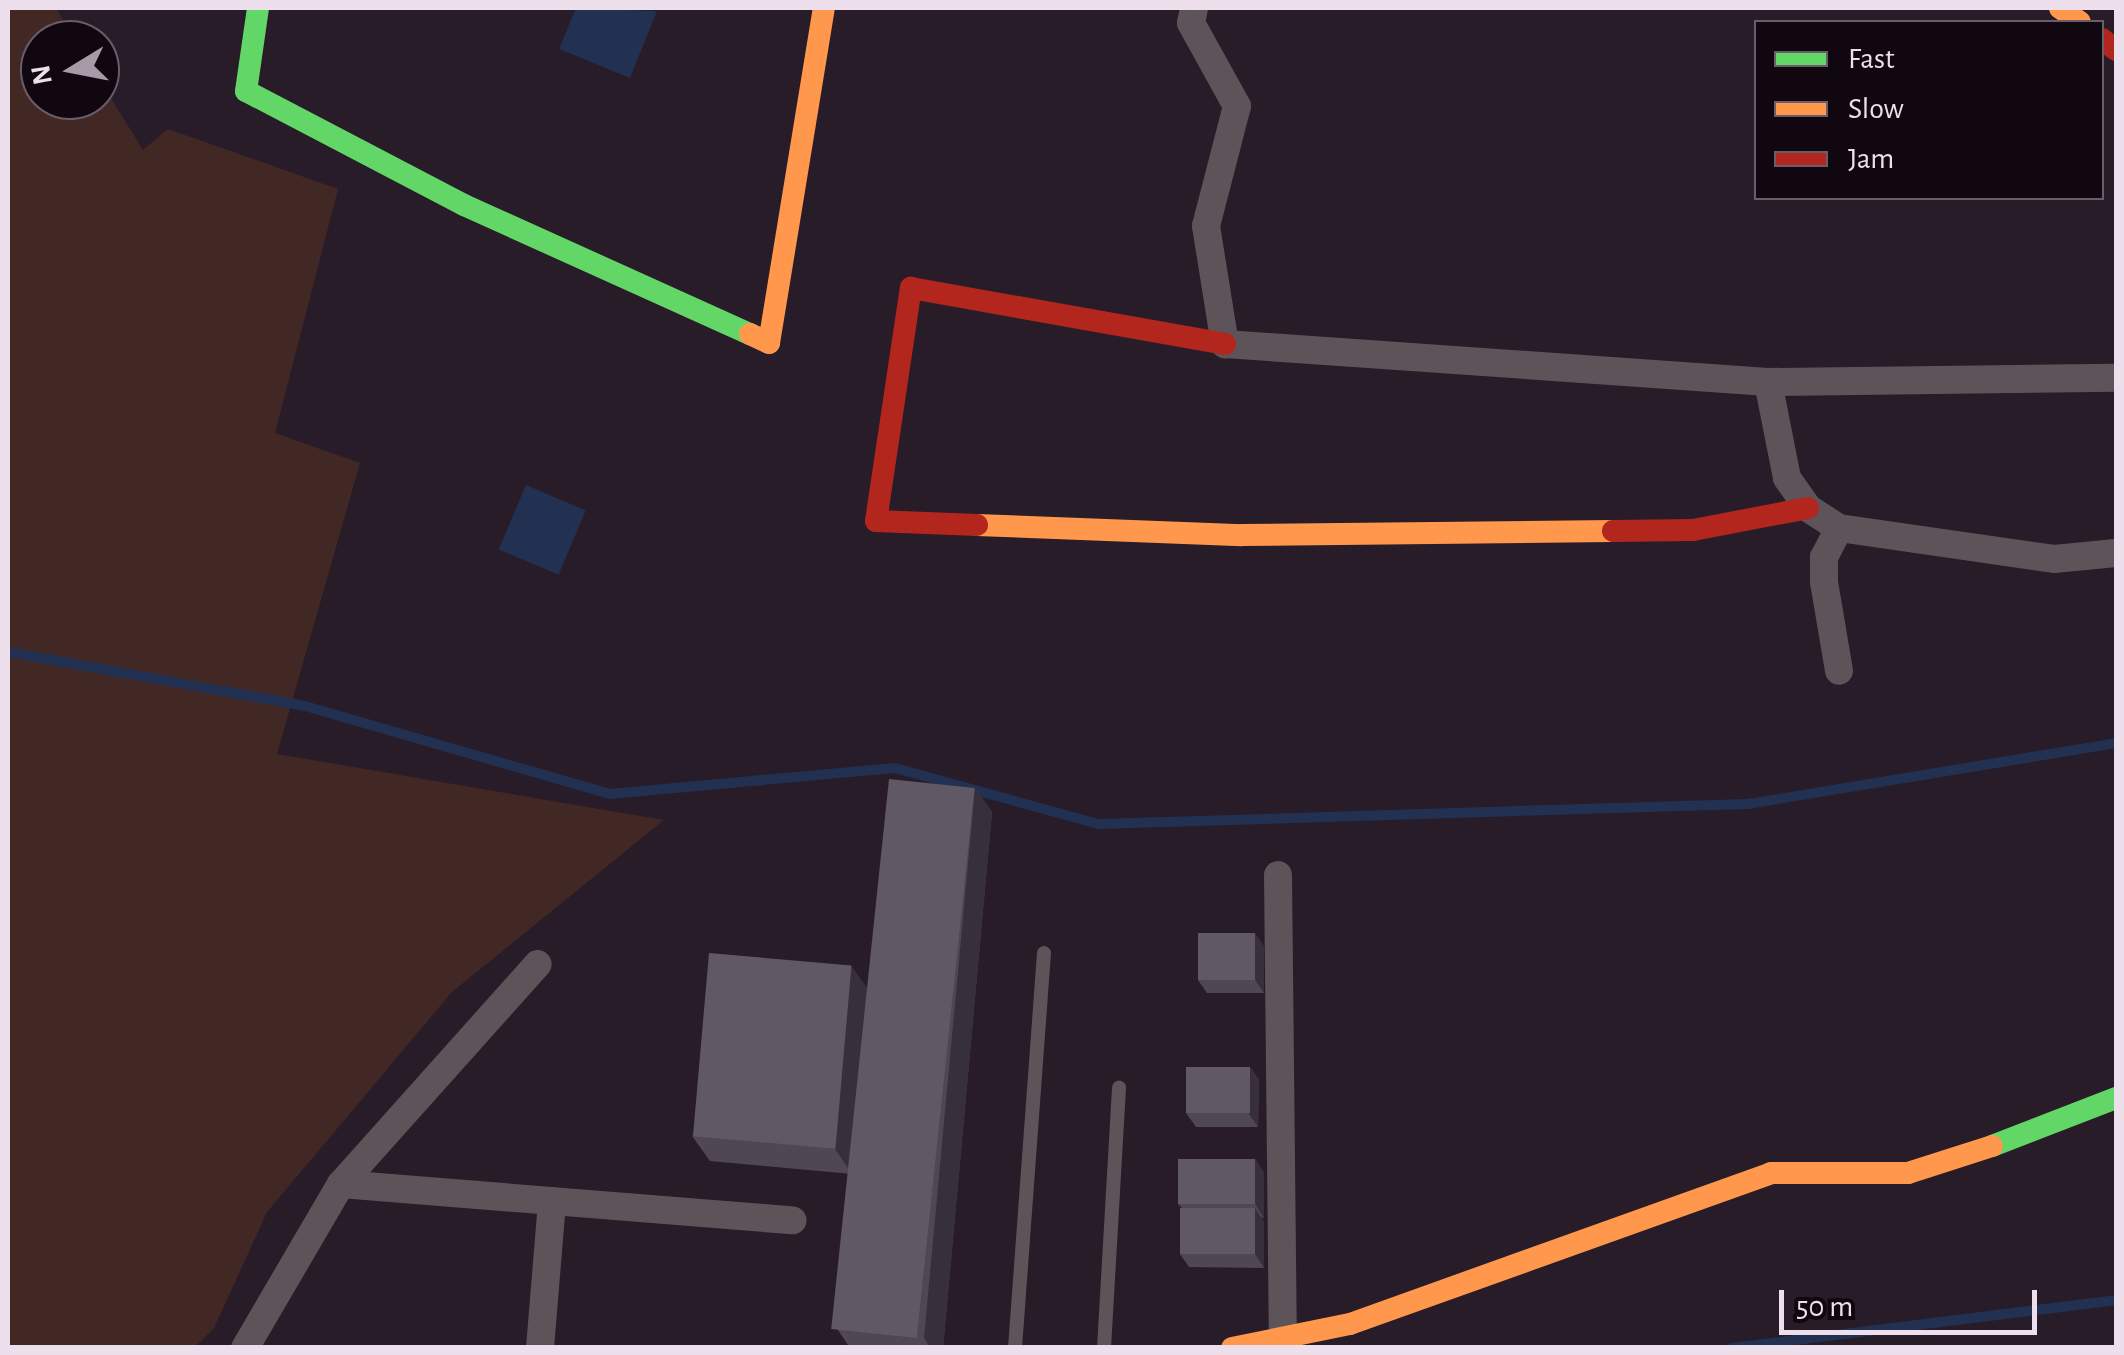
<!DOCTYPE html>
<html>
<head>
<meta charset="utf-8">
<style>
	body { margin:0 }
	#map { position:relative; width:2124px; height:1355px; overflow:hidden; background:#281c28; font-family:"Alegreya Sans",sans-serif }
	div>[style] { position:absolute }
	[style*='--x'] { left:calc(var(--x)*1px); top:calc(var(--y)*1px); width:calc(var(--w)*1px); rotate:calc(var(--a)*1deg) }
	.green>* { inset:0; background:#422825 }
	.water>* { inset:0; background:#223051; transform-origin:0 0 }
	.stream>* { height:10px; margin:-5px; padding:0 5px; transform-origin:5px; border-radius:5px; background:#223051 }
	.lane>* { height:14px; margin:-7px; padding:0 7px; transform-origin:7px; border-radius:7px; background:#5d5459 }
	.street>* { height:28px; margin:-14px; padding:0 14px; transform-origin:14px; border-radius:14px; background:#5d5459 }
	.fast>* { height:22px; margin:-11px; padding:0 11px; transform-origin:11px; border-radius:11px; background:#63d668 }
	.slow>* { height:22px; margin:-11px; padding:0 11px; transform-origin:11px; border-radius:11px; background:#ff974d }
	.jam>* { height:22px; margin:-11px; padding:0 11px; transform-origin:11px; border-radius:11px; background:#b3261e }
	.wall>* { inset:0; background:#4f4754 }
	.shaded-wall>* { inset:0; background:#382f3c }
	.building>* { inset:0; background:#605865; transform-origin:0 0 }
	span { translate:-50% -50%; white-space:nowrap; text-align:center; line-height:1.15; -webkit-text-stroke:8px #100710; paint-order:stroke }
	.frame { position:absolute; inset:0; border:10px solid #eddfec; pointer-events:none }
	.legend { position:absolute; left:1754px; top:20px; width:350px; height:180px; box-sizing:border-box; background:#100710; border:2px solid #685d68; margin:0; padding:12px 18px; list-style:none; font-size:30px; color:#eddfec }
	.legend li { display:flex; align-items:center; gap:20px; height:50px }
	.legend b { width:50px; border:2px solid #685d68 }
	.north { position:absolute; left:20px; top:20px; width:100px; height:100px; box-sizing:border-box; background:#100710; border:2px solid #685d68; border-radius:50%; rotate:260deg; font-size:28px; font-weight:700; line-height:40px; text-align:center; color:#eddfec }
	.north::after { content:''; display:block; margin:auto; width:35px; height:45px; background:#a89ba7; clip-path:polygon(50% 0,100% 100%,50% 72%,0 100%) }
	.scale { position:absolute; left:1779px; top:1290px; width:258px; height:45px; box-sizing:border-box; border:5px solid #eddfec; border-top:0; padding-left:12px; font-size:30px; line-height:35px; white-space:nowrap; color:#eddfec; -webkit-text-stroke:8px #100710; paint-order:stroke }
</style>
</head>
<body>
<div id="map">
	<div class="green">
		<div style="clip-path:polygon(8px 8px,56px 8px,75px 40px,40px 40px,40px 100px,100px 100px,100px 81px,143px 150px,168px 129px,338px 189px,275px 433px,360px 463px,277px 754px,664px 820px,452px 992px,267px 1212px,214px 1328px,195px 1347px,8px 1347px)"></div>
	</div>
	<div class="water">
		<div style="clip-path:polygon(576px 8px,657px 11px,630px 78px,559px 49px)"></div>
		<div style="left:526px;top:485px;width:65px;height:70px;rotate:23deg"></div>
	</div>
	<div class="stream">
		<div style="--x:8;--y:652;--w:302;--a:10.3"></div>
		<div style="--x:305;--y:706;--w:316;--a:16.1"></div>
		<div style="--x:609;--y:794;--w:287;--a:-5.2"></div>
		<div style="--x:895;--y:768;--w:212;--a:15.4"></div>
		<div style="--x:1099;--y:824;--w:649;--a:-1.77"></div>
		<div style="--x:1748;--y:804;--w:373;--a:-9.4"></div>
		<div style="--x:1732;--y:1348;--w:387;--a:-7.1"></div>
	</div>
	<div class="lane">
		<div style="--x:1015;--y:1348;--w:396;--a:-85.8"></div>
		<div style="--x:1104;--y:1348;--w:261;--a:-86.7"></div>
	</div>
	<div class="street">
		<div style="--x:1194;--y:8;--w:15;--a:101"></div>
		<div style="--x:1191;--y:23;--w:95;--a:61"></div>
		<div style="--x:1237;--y:106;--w:124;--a:104.5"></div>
		<div style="--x:1206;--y:226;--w:120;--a:80.9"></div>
		<div style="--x:1225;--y:344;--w:544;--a:4"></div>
		<div style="--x:1768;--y:382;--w:348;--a:-0.7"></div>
		<div style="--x:1768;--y:382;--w:98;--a:78.8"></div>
		<div style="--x:1787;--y:478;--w:37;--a:55"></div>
		<div style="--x:1808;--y:508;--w:37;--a:33"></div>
		<div style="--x:1839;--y:528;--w:217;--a:8.2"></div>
		<div style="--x:2054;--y:559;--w:62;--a:-5.5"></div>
		<div style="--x:1839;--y:528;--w:33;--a:117"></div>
		<div style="--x:1824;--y:557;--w:25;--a:90"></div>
		<div style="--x:1824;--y:582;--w:90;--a:80.4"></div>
		<div style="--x:1278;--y:875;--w:462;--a:89.4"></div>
		<div style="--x:341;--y:1184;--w:453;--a:4.6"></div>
		<div style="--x:245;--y:1348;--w:190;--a:-59.7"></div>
		<div style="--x:341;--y:1184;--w:295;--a:-48.2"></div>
		<div style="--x:540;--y:1348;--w:147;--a:-85.3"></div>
	</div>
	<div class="fast">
		<div style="--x:258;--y:8;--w:84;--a:98.2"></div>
		<div style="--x:246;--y:91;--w:246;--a:27.6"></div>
		<div style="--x:464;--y:205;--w:314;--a:24.3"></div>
		<div style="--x:1992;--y:1146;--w:133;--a:-21.2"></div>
	</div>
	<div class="slow">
		<div style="--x:2060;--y:8;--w:24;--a:35"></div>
		<div style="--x:750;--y:334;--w:21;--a:25"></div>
		<div style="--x:769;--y:343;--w:339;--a:-80.7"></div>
		<div style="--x:977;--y:525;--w:265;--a:2.2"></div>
		<div style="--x:1242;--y:535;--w:371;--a:-0.6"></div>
		<div style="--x:1232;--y:1348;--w:120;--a:-11.5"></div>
		<div style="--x:1350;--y:1324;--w:447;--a:-19.7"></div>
		<div style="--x:1771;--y:1173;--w:137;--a:0"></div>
		<div style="--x:1908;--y:1173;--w:88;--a:-17.8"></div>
	</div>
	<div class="jam">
		<div style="--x:2102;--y:39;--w:18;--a:38"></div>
		<div style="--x:977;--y:525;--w:101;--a:-177.7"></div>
		<div style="--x:876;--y:521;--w:236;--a:-81.5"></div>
		<div style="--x:911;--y:288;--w:319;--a:10.1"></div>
		<div style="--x:1613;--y:531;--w:80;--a:-0.7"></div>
		<div style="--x:1693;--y:530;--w:117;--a:-10.8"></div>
	</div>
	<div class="wall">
		<div style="clip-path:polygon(975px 788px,992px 812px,943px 1348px,850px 1348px,838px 1330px,852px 1174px,710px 1161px,692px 1136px,851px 966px,869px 991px)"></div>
		<div style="clip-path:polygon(1264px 946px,1264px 993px,1207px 993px,1198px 980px)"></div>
		<div style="clip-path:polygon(1250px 1067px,1259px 1080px,1258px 1127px,1196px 1127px,1186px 1113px)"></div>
		<div style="clip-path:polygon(1255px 1159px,1264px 1173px,1264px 1218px,1261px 1217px,1264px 1222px,1264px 1268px,1189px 1267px,1180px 1254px,1182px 1208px,1178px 1204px)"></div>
	</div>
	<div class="shaded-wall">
		<div style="clip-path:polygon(975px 788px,992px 812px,943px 1348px,930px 1348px,924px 1338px)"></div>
		<div style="clip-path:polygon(1255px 933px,1264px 946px,1264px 993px,1255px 980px)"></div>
		<div style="clip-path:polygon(851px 966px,869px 991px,852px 1174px,835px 1149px)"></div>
		<div style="clip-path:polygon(1250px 1067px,1259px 1080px,1258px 1127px,1249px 1114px)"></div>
		<div style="clip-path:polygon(1255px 1159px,1264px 1173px,1264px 1218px,1255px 1204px)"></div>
		<div style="clip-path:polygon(1255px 1208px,1264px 1222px,1264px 1268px,1255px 1254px)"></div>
	</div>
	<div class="building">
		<div style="left:889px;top:779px;width:86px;height:553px;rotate:6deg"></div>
		<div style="left:1198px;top:933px;width:57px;height:47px"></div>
		<div style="left:709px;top:953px;width:143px;height:184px;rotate:5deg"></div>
		<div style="left:1186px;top:1067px;width:64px;height:46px"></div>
		<div style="left:1178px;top:1159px;width:77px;height:45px"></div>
		<div style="left:1180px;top:1208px;width:75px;height:46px"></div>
	</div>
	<div class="frame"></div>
	<ul class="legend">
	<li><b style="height:12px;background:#63d668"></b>Fast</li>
	<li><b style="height:12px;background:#ff974d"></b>Slow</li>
	<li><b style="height:12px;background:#b3261e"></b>Jam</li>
	</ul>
	<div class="north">N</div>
	<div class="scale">50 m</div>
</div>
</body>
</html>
